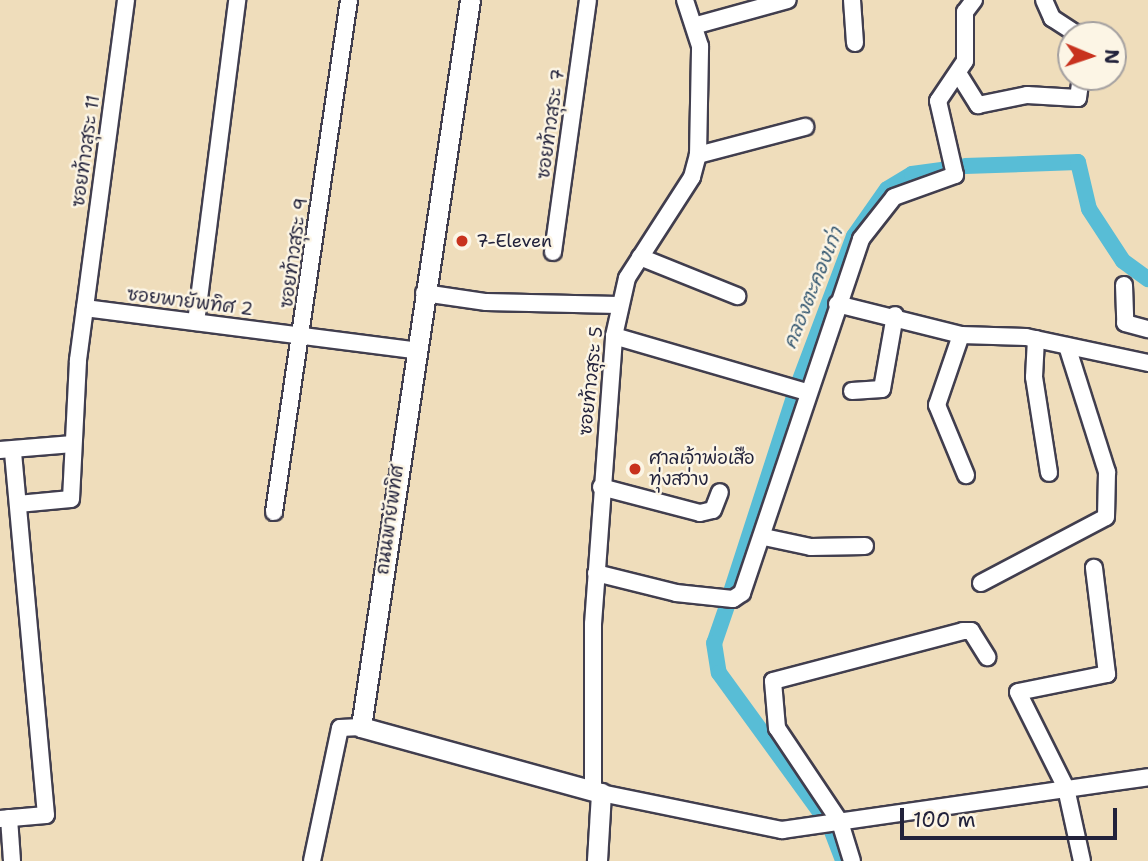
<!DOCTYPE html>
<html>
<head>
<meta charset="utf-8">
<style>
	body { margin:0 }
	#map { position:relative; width:1148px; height:861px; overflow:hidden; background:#efddbb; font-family:"Shantell Sans","Playpen Sans Thai",sans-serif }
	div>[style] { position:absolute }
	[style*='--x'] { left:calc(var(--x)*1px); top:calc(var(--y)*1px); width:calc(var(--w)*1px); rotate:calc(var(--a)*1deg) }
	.canal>* { height:16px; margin:-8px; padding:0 8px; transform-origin:8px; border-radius:8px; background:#58bdd6 }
	.roads { filter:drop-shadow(2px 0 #413e4e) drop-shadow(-2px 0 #413e4e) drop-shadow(0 2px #413e4e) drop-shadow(0 -2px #413e4e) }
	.minor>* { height:16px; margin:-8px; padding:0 8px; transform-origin:8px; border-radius:8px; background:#fff }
	.tertiary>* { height:19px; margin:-9.5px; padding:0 9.5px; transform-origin:9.5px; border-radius:9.5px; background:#fff }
	.dots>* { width:19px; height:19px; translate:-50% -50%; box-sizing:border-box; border:4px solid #fcf5e5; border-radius:50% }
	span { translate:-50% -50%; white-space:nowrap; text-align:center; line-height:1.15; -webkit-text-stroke:5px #fcf5e5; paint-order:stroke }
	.street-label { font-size:18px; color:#22223b }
	.poi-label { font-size:18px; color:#22223b }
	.left { translate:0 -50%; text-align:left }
	.water-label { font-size:19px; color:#355871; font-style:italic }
	.north { position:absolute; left:1057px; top:21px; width:70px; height:70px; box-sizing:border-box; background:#fcf5e5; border:2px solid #a5a1a1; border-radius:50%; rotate:92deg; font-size:19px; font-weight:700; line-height:28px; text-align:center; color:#22223b }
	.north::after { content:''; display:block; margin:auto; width:24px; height:32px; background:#c8321e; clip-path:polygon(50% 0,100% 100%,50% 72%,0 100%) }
	.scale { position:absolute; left:900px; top:808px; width:217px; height:32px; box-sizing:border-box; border:4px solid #22223b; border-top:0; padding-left:9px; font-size:21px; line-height:24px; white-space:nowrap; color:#22223b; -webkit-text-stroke:5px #fcf5e5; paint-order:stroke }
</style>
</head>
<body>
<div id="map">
	<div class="canal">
		<div style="--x:965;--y:166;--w:113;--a:-2"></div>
		<div style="--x:1078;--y:162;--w:48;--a:76.8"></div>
		<div style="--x:1089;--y:209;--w:62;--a:56.8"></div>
		<div style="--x:1123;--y:261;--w:31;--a:36"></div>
		<div style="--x:798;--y:385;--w:159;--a:-69.4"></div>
		<div style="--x:854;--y:236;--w:57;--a:-54.9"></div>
		<div style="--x:887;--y:189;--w:29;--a:-31"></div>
		<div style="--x:912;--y:174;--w:30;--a:-8"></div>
		<div style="--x:731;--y:592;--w:208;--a:-72.1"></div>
		<div style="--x:727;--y:606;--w:39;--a:109"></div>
		<div style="--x:714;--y:643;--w:30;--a:81"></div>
		<div style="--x:719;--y:673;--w:180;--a:54"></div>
		<div style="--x:831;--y:829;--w:34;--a:69"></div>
	</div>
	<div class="roads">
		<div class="minor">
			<div style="--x:852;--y:0;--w:43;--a:86"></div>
			<div style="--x:1044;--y:0;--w:20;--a:66"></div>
			<div style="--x:1052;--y:18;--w:31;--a:33"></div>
			<div style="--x:697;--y:25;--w:94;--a:-15.4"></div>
			<div style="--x:958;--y:73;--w:38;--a:58"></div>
			<div style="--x:978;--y:105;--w:50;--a:-11.5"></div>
			<div style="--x:1027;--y:95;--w:51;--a:3.4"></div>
			<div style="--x:1078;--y:98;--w:21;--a:-82"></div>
			<div style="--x:698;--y:155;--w:111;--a:-14.7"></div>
			<div style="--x:553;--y:252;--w:254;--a:-82.1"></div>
			<div style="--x:640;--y:257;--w:105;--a:21.9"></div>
			<div style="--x:1124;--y:285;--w:38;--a:88"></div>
			<div style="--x:1125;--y:323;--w:24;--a:15"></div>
			<div style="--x:424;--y:293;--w:63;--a:8.3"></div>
			<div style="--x:486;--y:302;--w:132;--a:1.3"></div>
			<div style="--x:837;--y:304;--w:128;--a:14"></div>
			<div style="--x:961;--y:335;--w:65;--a:1.8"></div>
			<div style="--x:1026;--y:337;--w:125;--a:12"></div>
			<div style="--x:85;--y:308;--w:333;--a:7.3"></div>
			<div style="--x:196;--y:322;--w:325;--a:-82.7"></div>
			<div style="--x:961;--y:335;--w:74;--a:108.9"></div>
			<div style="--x:937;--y:405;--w:76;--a:67.5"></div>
			<div style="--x:614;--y:336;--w:201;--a:16.2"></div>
			<div style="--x:1036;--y:339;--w:38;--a:93"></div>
			<div style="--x:1034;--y:377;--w:97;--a:81.1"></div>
			<div style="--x:852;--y:391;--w:30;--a:-4"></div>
			<div style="--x:882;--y:389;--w:75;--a:-80"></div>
			<div style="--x:0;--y:450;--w:73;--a:-4.7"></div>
			<div style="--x:601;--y:487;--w:102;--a:14.7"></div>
			<div style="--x:700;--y:513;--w:13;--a:-13"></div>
			<div style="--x:713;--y:510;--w:19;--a:-69"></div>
			<div style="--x:18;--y:504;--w:53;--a:-5.4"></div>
			<div style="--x:71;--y:499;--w:139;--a:-87.1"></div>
			<div style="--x:78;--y:360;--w:363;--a:-82.4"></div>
			<div style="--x:274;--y:512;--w:517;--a:-81.67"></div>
			<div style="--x:764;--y:537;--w:48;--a:12"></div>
			<div style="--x:811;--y:547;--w:54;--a:-1.1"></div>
			<div style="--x:596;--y:573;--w:82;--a:14"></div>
			<div style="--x:676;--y:593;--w:57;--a:6"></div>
			<div style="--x:733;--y:599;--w:11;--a:-34"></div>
			<div style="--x:742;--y:593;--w:373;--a:-71.4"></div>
			<div style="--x:861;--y:239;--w:53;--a:-51.8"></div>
			<div style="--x:894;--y:197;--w:65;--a:-19.8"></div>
			<div style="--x:955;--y:175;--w:76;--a:-102.9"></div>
			<div style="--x:938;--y:101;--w:48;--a:-56"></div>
			<div style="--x:965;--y:61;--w:49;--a:-90"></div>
			<div style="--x:965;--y:12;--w:15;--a:-53"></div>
			<div style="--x:981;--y:583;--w:141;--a:-27.8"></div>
			<div style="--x:1106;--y:517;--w:45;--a:-88.7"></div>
			<div style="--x:1107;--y:472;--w:132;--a:-107.6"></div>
			<div style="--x:593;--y:789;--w:165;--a:-90"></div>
			<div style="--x:593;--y:624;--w:289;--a:-85.8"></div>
			<div style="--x:614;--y:336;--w:59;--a:-77.4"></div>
			<div style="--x:627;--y:278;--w:120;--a:-57.2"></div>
			<div style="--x:692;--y:177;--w:23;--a:-75"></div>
			<div style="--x:698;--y:155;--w:109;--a:-88.9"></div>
			<div style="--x:700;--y:46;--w:48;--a:-108.1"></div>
			<div style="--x:601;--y:793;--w:185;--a:11.6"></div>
			<div style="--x:782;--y:830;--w:370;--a:-8.2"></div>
			<div style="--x:9;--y:818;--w:43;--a:86"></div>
			<div style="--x:0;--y:819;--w:46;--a:-5"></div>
			<div style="--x:46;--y:815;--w:367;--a:-95.2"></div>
			<div style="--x:312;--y:861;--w:136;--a:-78.1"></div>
			<div style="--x:340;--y:728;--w:21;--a:-3"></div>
			<div style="--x:852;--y:861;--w:41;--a:-107.1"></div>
			<div style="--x:840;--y:822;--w:113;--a:-123.8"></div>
			<div style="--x:777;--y:728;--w:47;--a:-94.9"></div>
			<div style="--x:773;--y:681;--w:196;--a:-14.7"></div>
			<div style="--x:963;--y:631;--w:8;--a:0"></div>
			<div style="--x:971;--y:631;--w:31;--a:58"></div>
			<div style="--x:1082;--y:861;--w:75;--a:-102.4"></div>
			<div style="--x:1066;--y:788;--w:107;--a:-116.6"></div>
			<div style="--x:1018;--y:692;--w:91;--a:-11.4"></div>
			<div style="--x:1107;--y:674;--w:107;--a:-97"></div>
		</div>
		<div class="tertiary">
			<div style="--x:470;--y:0;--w:735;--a:98.53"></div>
			<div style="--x:361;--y:727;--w:249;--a:15.4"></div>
			<div style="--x:601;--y:793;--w:68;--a:93.4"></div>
		</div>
	</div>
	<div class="dots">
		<div style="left:462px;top:241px;background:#c8321e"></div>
		<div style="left:635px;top:469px;background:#c8321e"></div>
	</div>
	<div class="street-label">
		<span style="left:551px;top:124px;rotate:-82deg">ซอยท้าวสุระ 7</span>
		<span style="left:86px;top:151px;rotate:-82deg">ซอยท้าวสุระ 11</span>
		<span style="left:294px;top:253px;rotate:-82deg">ซอยท้าวสุระ 9</span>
		<span style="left:190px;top:302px;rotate:7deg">ซอยพายัพทิศ 2</span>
		<span style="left:591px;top:381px;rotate:-84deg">ซอยท้าวสุระ 5</span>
		<span style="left:390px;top:520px;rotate:-82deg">ถนนพายัพทิศ</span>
	</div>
	<div class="poi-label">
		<span class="left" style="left:476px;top:241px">7-Eleven</span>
		<span class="left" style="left:649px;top:469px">ศาลเจ้าพ่อเสือ<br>ทุ่งสว่าง</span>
	</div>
	<div class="water-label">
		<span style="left:813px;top:288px;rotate:-68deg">คลองตะคองเก่า</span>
	</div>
	<div class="north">N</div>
	<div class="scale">100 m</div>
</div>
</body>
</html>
